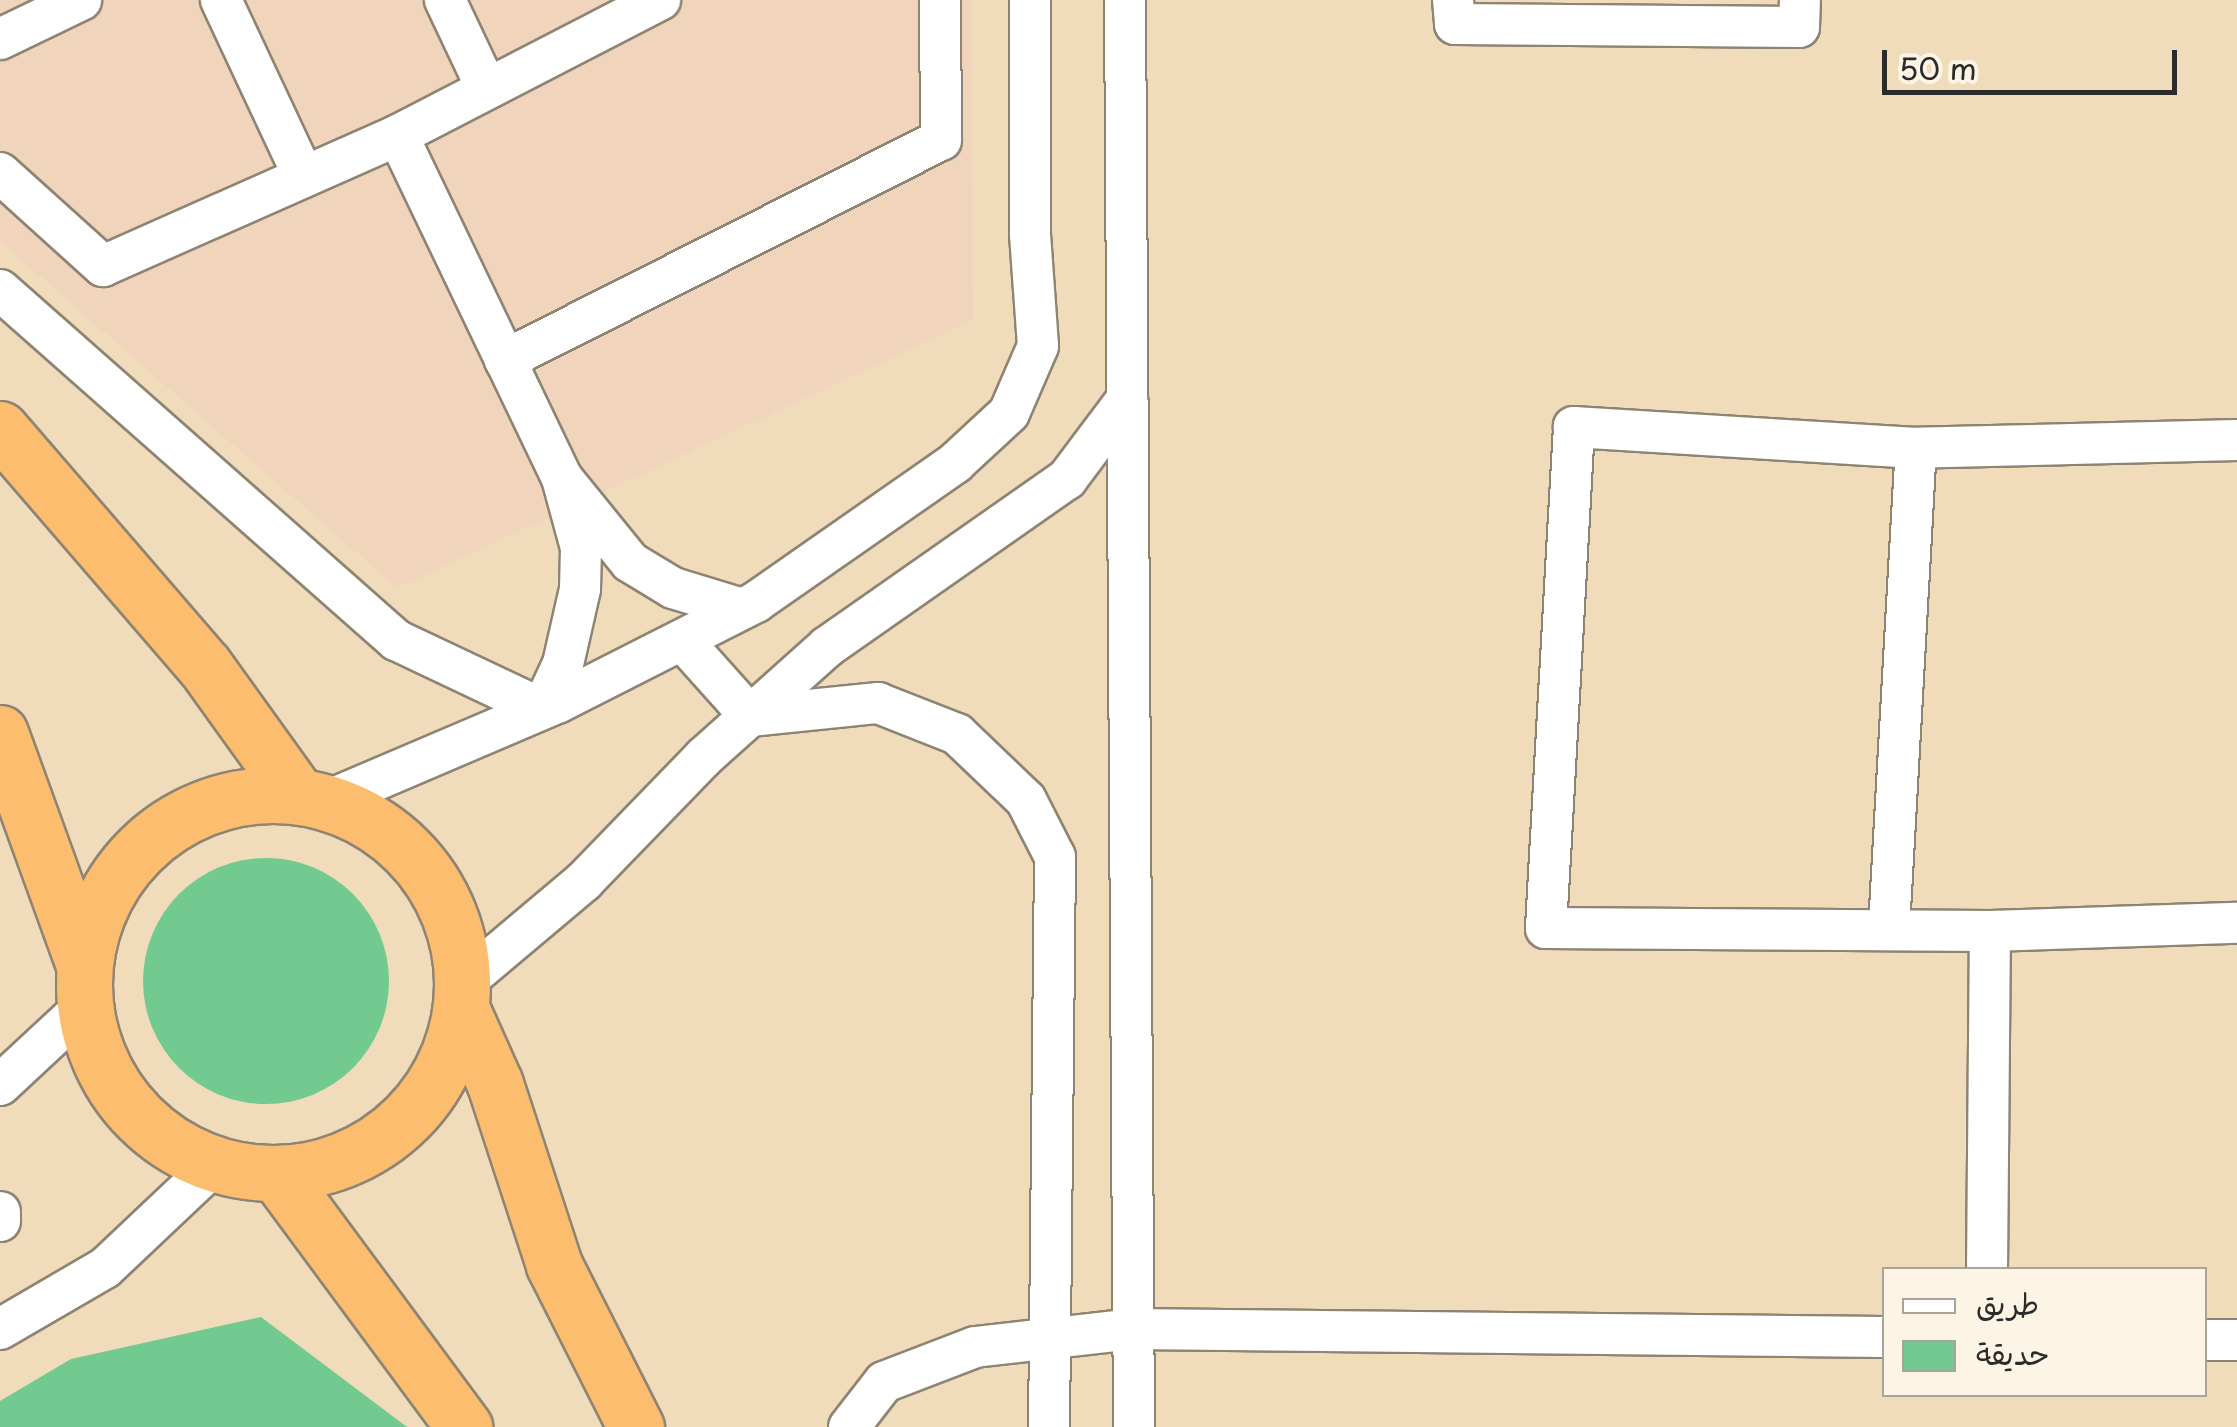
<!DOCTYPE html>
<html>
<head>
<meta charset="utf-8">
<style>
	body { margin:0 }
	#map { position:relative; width:2237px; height:1427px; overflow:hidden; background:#f0dcbb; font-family:"Playpen Sans","Playpen Sans Arabic",sans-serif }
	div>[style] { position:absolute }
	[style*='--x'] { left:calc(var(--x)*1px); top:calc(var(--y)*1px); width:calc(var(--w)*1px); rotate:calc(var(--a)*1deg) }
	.built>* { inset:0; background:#f0d5bc }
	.green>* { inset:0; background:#72ca91 }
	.round { border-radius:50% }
	.roads { filter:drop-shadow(2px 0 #8e8473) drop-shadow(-2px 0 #8e8473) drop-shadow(0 2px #8e8473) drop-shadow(0 -2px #8e8473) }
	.minor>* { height:40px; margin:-20px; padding:0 20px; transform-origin:20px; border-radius:20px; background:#fff }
	.highway>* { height:55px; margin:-27.5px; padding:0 27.5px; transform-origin:27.5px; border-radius:27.5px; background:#fcbd6f }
	.highway>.ring { margin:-27.5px; padding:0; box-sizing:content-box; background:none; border:55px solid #fcbd6f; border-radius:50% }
	span { translate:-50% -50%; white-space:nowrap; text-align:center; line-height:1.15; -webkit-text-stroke:10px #fcf5e5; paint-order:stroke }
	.legend { position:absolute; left:1882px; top:1267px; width:325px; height:130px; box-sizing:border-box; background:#fcf5e5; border:2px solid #a8a49b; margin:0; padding:12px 18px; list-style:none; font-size:30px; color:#2b2b2b }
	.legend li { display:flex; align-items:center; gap:20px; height:50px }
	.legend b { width:50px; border:2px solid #a8a49b }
	.scale { position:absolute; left:1882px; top:50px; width:295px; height:45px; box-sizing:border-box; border:5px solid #2b2b2b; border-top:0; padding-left:12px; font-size:30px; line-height:35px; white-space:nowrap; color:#2b2b2b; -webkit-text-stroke:8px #fcf5e5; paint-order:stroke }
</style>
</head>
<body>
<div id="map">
	<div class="built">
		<div style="clip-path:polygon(0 0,972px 0,973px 320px,397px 588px,0 241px)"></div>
	</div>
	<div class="green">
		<div class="round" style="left:143px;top:858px;width:246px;height:246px"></div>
		<div style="clip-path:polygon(261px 1317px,407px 1427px,0 1427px,0 1401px,71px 1359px)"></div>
	</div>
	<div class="roads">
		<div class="minor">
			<div style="--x:221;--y:0;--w:195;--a:64.9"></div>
			<div style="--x:445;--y:0;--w:98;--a:64.7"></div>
			<div style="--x:1125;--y:0;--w:1427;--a:89.64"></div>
			<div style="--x:1453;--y:0;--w:24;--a:85"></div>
			<div style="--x:1455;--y:24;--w:344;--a:0.5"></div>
			<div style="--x:1799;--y:27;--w:27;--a:-88"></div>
			<div style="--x:0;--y:39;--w:90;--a:-25.7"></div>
			<div style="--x:0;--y:173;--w:139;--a:42.1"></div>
			<div style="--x:103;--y:266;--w:323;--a:-23.9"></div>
			<div style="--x:0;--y:290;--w:529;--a:41.47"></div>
			<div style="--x:396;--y:640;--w:161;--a:25.3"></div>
			<div style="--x:542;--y:709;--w:50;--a:-65"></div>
			<div style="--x:563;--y:664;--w:77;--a:-77.2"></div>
			<div style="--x:580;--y:589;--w:41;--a:-88.6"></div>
			<div style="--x:581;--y:548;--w:73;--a:-105.2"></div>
			<div style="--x:562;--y:478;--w:108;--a:51"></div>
			<div style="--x:630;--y:562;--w:50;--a:31.2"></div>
			<div style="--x:673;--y:588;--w:72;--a:16.9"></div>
			<div style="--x:505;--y:360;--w:488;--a:-26.8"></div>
			<div style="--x:941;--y:140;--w:140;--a:-90.4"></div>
			<div style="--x:2237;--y:440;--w:321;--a:178.6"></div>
			<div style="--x:1916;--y:448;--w:343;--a:-176.5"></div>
			<div style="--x:1574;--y:427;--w:502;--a:93.2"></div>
			<div style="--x:1546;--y:928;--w:444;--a:0.4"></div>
			<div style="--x:1990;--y:931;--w:247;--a:-1.9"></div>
			<div style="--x:562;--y:478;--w:380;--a:-115.6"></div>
			<div style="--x:398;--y:135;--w:295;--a:-27.3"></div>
			<div style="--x:683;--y:641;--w:101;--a:48.2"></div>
			<div style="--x:750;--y:716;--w:129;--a:-5.8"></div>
			<div style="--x:878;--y:703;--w:85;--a:21.4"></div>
			<div style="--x:957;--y:734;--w:95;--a:43.7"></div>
			<div style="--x:1026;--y:800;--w:64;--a:63"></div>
			<div style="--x:1055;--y:857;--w:570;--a:90.6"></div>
			<div style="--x:327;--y:801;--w:252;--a:-23.1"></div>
			<div style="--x:559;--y:702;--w:221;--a:-26.9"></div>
			<div style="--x:756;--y:602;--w:243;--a:-34.9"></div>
			<div style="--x:955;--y:463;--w:74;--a:-42.8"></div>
			<div style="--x:1009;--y:413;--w:73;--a:-66.6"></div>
			<div style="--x:1038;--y:346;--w:112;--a:-94.1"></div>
			<div style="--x:1030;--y:234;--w:234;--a:-90"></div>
			<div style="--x:1889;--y:928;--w:481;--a:-86.8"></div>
			<div style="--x:463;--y:983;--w:158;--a:-40.1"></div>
			<div style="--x:584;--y:881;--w:173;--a:-45.9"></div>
			<div style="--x:704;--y:757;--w:165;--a:-41.8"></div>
			<div style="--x:827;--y:647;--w:293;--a:-35"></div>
			<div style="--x:1067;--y:479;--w:100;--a:-53.1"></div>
			<div style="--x:0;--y:1085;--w:115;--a:-42.9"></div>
			<div style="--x:0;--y:1212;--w:9;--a:90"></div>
			<div style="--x:1987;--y:1270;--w:339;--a:-89.5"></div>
			<div style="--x:0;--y:1329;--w:121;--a:-30.2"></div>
			<div style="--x:105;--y:1268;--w:150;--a:-43.4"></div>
			<div style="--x:2204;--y:1340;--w:33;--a:0"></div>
			<div style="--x:849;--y:1427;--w:57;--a:-52.1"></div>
			<div style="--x:884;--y:1382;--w:97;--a:-21"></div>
			<div style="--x:975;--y:1347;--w:158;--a:-6.5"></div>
			<div style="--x:1132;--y:1329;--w:752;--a:0.61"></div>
		</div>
		<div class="highway">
			<div style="--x:0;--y:429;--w:312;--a:49.2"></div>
			<div style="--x:204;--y:665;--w:161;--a:54.3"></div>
			<div style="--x:0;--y:733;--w:247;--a:70.1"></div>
			<div class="ring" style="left:84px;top:795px;width:323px;height:323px"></div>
			<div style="--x:461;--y:1008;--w:83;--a:65.9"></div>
			<div style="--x:495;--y:1084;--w:190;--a:71.9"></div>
			<div style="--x:554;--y:1265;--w:182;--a:63.2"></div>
			<div style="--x:277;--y:1174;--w:315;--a:53.5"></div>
		</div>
	</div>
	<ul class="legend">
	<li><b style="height:12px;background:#fff"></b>طريق</li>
	<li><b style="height:28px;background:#72ca91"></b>حديقة</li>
	</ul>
	<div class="scale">50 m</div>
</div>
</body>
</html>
